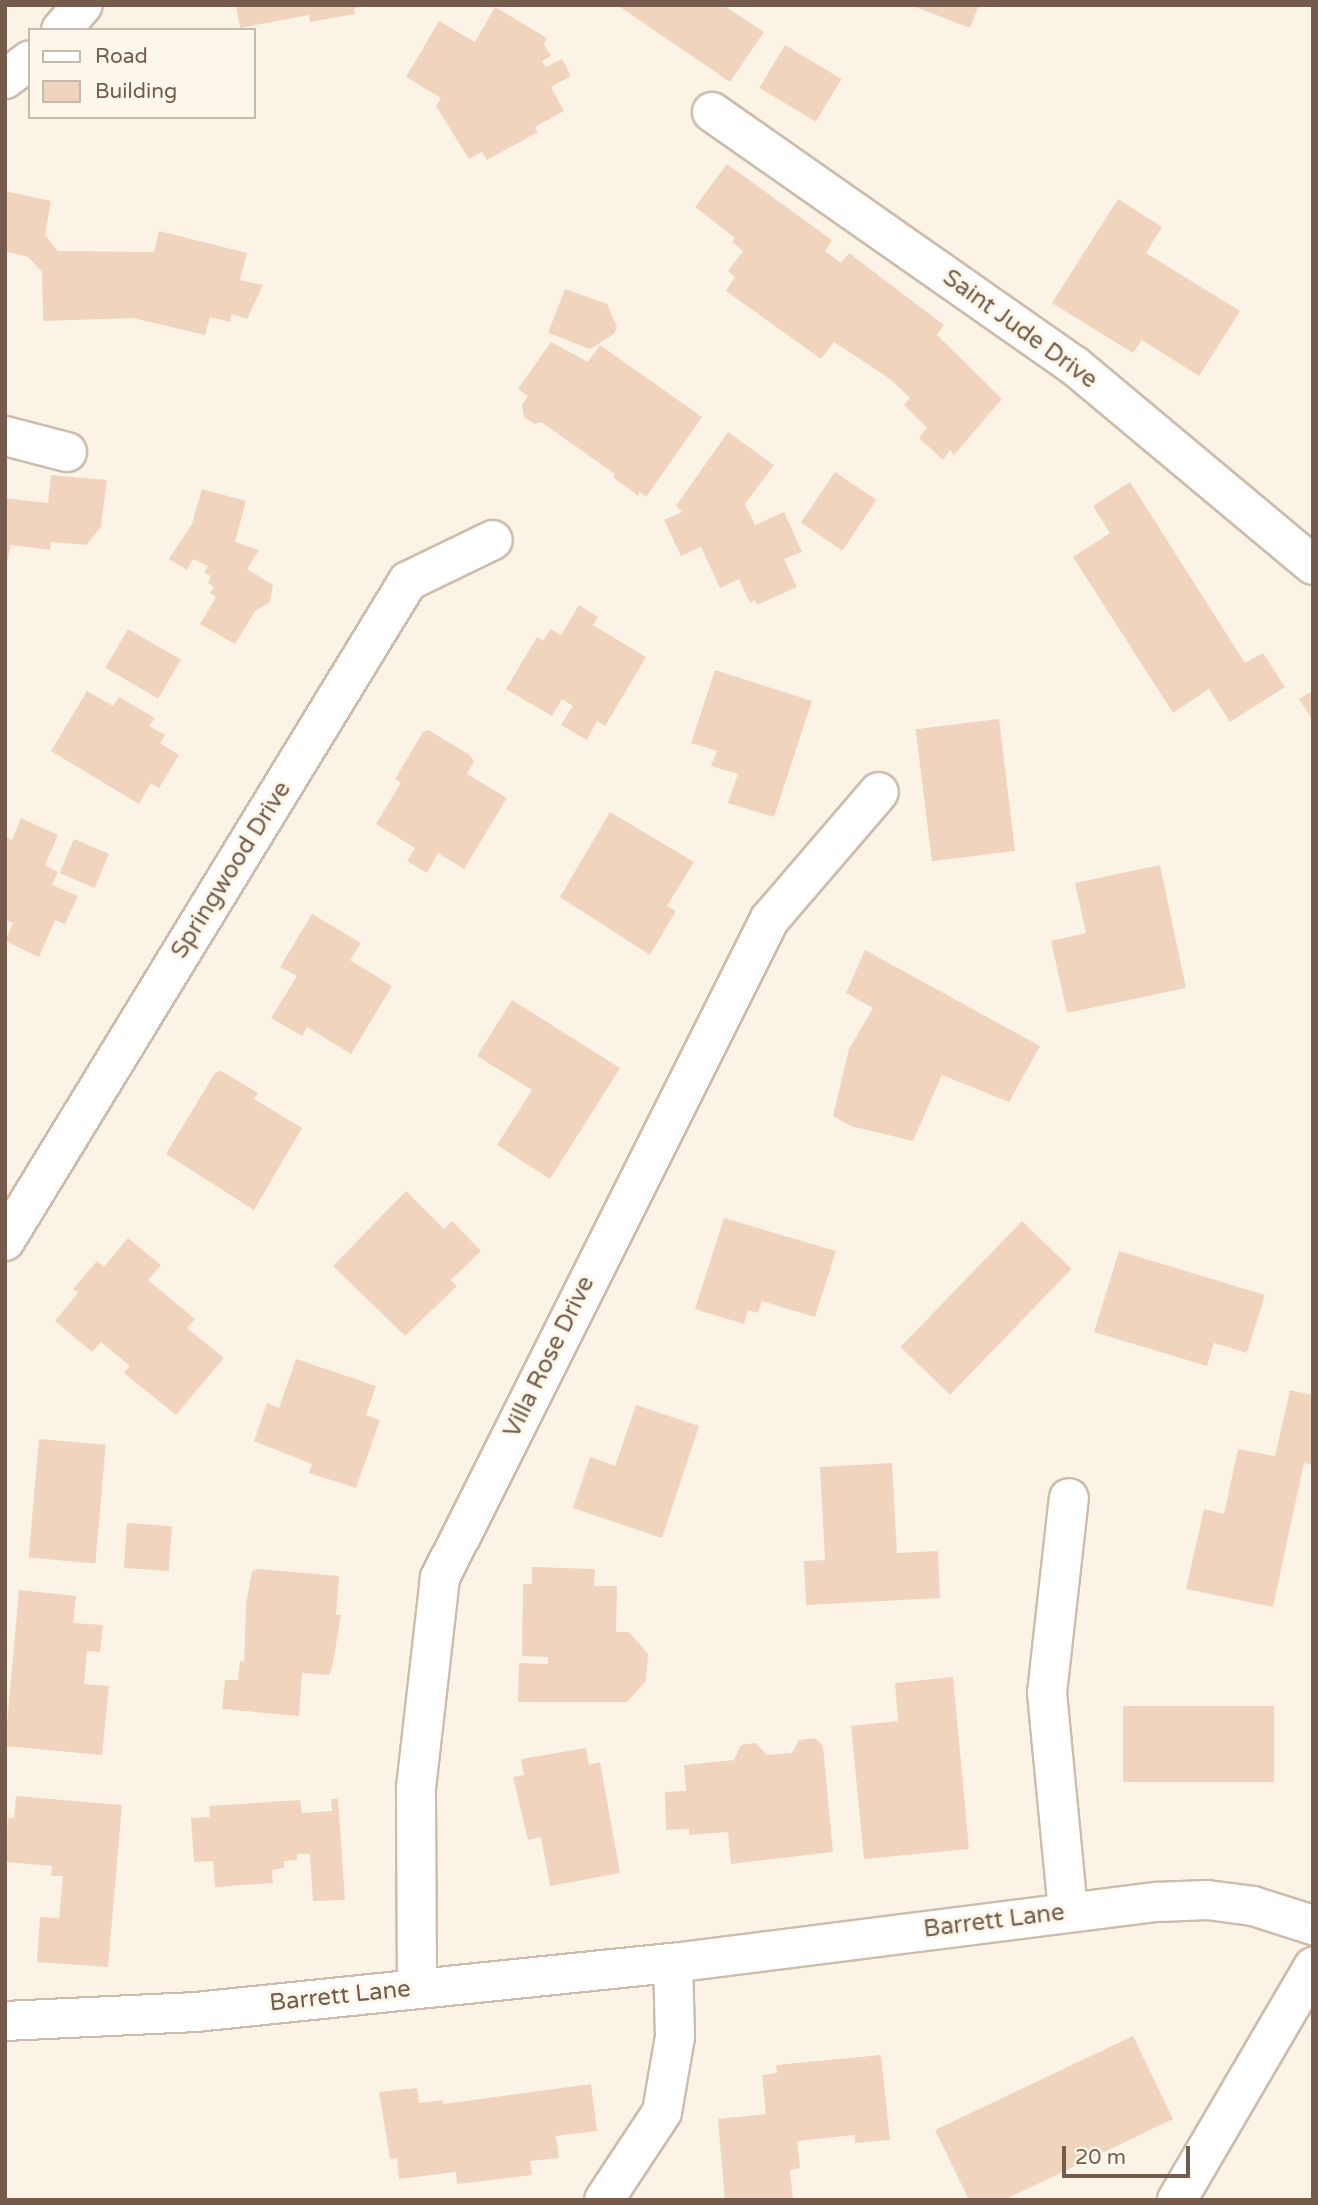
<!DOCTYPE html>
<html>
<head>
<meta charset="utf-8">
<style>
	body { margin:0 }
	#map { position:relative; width:1318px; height:2205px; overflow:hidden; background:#fbf4e6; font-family:"Varela Round",sans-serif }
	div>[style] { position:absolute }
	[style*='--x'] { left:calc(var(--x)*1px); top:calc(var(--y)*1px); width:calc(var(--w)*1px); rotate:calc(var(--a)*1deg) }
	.building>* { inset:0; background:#f0d4be; transform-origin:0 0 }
	.roads { filter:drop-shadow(2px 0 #cdbcac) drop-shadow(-2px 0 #cdbcac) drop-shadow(0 2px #cdbcac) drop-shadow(0 -2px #cdbcac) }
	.minor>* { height:38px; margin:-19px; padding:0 19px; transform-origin:19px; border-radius:19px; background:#fff }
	span { translate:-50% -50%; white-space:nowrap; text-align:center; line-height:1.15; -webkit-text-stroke:7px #fef8ec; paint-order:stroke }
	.street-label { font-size:24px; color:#745b4b }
	.frame { position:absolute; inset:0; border:7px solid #745b4b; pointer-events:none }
	.legend { position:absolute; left:28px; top:28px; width:228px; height:91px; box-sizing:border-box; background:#fef8ec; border:2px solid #c7b9ac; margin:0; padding:9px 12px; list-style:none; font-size:21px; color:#745b4b }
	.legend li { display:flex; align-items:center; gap:14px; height:35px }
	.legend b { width:35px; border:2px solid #c7b9ac }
	.scale { position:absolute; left:1062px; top:2146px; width:128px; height:32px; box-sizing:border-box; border:4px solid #745b4b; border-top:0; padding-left:9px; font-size:21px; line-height:24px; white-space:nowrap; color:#745b4b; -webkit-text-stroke:5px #fef8ec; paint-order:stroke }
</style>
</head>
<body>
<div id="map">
	<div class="building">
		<div style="clip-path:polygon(236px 5px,362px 5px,362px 7px,354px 8px,355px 14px,310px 22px,309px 15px,240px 28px)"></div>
		<div style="clip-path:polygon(617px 5px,723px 5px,764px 32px,730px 82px)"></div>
		<div style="clip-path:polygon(910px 5px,979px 5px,970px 28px)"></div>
		<div style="clip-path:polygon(495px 7px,547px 38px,544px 44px,551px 56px,542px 61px,546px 67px,562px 59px,571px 76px,551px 87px,564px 111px,535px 127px,538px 132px,487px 160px,482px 152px,469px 159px,436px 106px,441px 98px,406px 77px,439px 21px,475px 42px)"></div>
		<div style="left:785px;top:45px;width:66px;height:50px;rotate:31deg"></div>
		<div style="clip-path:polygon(727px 164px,832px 240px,825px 251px,841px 263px,849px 253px,944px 325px,937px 335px,1002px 399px,954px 455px,950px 450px,943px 460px,919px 438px,927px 428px,904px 405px,910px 398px,890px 379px,834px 342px,821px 359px,726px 291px,735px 277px,728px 271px,743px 251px,732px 242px,735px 238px,695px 207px)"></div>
		<div style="clip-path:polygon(5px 191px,51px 201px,45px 235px,58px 251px,154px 252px,159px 231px,247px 253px,240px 280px,263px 285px,247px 319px,232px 314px,230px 322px,210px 317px,205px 335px,133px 318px,43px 321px,42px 272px,28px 257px,5px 251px)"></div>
		<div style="clip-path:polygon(1118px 199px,1162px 227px,1146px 253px,1240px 311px,1199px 376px,1142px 340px,1133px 353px,1052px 303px)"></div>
		<div style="clip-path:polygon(565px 289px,607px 304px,617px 327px,614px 334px,590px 349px,548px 333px)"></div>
		<div style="clip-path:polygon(551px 342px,588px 362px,600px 345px,702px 417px,646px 497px,640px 492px,638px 496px,613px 477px,615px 474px,541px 422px,535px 424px,524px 417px,522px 405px,528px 396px,518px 389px)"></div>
		<div style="clip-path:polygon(728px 432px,774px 465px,745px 504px,755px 525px,784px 512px,802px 552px,784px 559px,797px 587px,757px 605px,755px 600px,750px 603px,739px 579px,720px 588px,701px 547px,681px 556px,664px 520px,682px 512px,676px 506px)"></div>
		<div style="left:835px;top:472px;width:50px;height:61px;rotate:34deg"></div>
		<div style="clip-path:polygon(51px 475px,107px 480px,101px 527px,86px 545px,51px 542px,50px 550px,11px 545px,5px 569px,5px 498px,48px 503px)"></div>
		<div style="clip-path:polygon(1130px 482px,1245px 663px,1263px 653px,1285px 687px,1230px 722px,1209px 689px,1173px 713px,1073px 557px,1110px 533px,1093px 506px)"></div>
		<div style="clip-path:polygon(202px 489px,246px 501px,235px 542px,259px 550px,247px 569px,273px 585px,270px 602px,255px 611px,235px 644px,200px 624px,216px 597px,210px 593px,214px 587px,208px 583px,211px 576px,204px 573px,208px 566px,193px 559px,187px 570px,169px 559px,192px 524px)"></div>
		<div style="clip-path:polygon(579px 605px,598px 617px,593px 625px,646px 657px,605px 726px,597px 721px,587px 740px,561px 725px,573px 706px,562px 699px,552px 716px,506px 689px,537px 637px,543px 641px,550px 629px,561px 635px)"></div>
		<div style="left:128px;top:629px;width:61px;height:45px;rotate:30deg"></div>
		<div style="clip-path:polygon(715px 670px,812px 701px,774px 817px,728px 803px,738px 774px,711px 766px,717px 751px,691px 743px)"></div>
		<div style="clip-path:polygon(87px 691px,113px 706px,119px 697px,155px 718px,149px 726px,165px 735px,160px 743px,179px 755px,159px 788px,151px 783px,139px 804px,51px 751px)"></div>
		<div style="clip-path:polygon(1313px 691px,1313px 721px,1299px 699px)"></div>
		<div style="left:999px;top:719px;width:133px;height:84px;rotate:83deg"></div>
		<div style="clip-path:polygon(428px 730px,470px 755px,474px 762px,467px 774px,507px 798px,464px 869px,438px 853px,427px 873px,407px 861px,415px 848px,376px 824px,401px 783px,395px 779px,423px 732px)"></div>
		<div style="clip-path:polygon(610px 812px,694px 862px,667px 906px,676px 911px,650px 955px,560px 897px)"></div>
		<div style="clip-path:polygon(21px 818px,58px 835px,45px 865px,58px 872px,52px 885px,78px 896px,65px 924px,55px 920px,39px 957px,5px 941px,13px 923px,5px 920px,5px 837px,12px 840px)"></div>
		<div style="left:74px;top:839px;width:38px;height:37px;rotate:23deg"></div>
		<div style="clip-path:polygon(1160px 865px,1186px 988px,1067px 1013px,1051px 941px,1086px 933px,1075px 883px)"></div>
		<div style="clip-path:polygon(312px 914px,361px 943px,350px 960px,392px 986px,351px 1054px,307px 1027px,302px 1036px,271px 1018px,297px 976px,280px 967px)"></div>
		<div style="clip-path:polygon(865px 950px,1040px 1046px,1009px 1102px,942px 1075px,913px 1141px,851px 1126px,833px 1116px,849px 1049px,873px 1008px,846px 993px)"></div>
		<div style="clip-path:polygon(512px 1000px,620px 1068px,550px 1179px,497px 1145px,532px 1090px,477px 1056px)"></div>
		<div style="clip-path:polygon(221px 1071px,258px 1093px,254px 1099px,302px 1128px,254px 1210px,166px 1154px,215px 1073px)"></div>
		<div style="clip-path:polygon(406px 1191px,444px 1229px,452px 1221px,481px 1251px,451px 1280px,457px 1286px,405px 1336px,333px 1266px)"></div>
		<div style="clip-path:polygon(724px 1218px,836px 1251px,815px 1317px,762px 1301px,758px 1313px,748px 1310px,744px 1324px,695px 1309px)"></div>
		<div style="left:1022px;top:1221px;width:69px;height:175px;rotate:44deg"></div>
		<div style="clip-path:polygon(128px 1238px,161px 1265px,148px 1280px,195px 1319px,187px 1328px,224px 1358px,176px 1415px,124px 1373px,130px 1366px,101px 1342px,92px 1352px,55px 1321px,78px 1293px,73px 1289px,97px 1261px,104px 1267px)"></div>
		<div style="clip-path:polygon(1119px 1251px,1265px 1295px,1247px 1353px,1214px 1343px,1207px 1366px,1094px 1332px)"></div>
		<div style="clip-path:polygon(296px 1359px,376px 1386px,366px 1415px,380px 1420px,356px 1488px,309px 1473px,312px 1464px,254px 1441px,267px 1403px,279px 1408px)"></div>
		<div style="clip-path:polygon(1290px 1390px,1313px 1395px,1313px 1465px,1304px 1463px,1273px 1607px,1186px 1589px,1204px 1509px,1224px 1514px,1238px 1449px,1275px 1456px)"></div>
		<div style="clip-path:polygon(636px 1405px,699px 1426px,662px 1538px,573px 1508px,590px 1457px,615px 1466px)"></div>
		<div style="left:39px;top:1439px;width:67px;height:119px;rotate:5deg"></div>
		<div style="clip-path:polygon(892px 1463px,897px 1553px,938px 1551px,940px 1598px,806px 1605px,804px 1561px,825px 1560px,820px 1467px)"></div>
		<div style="left:127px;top:1523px;width:45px;height:45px;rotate:4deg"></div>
		<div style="clip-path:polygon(532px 1567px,595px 1569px,594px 1586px,617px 1586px,616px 1632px,629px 1632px,648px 1654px,646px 1681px,627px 1702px,518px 1702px,519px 1663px,548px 1664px,548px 1657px,522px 1656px,523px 1584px,532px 1584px)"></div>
		<div style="clip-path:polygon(259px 1569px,339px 1576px,336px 1615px,341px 1615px,332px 1668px,329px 1675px,302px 1673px,299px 1716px,222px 1709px,225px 1680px,238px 1680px,240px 1661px,244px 1662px,246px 1604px,252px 1571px)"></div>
		<div style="clip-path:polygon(19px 1590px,76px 1596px,73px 1623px,103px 1625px,100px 1652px,87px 1651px,84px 1684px,109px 1686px,102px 1755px,5px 1746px)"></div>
		<div style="clip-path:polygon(953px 1677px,969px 1849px,864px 1859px,851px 1726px,898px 1721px,895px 1683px)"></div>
		<div style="left:1123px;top:1706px;width:151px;height:76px"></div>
		<div style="clip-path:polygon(815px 1738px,823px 1746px,833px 1852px,731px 1864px,728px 1832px,689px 1835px,689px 1829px,666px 1830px,665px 1792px,686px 1791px,684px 1765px,734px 1760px,741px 1745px,756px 1743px,767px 1755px,792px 1753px,799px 1740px)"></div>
		<div style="clip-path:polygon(586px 1748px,589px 1765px,600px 1762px,620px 1873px,550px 1886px,541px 1837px,528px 1840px,513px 1777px,524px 1775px,521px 1759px)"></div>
		<div style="clip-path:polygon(16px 1796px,122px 1805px,108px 1967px,37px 1962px,40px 1917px,59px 1918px,63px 1876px,51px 1876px,52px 1866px,5px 1862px,8px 1818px,14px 1818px)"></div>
		<div style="clip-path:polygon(331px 1799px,338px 1799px,345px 1900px,313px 1901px,310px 1854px,297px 1854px,297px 1860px,284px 1861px,284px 1868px,272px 1870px,273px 1883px,215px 1887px,213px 1861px,194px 1862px,191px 1818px,210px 1817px,209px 1806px,300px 1800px,302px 1813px,332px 1811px)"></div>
		<div style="clip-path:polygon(1133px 2036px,1173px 2119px,1004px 2200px,969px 2200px,935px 2130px)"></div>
		<div style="clip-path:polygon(881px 2055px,890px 2140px,855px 2143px,855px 2135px,797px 2141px,800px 2168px,790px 2170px,793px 2200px,725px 2200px,718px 2119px,766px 2114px,762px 2075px,777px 2073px,776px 2065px)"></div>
		<div style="clip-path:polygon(591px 2084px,597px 2131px,556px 2136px,559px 2158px,530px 2161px,532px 2175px,457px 2184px,456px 2172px,399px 2179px,397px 2158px,390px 2159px,379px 2092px,417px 2088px,419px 2103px,443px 2100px,443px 2104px)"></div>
	</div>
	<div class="roads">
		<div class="minor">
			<div style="--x:61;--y:30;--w:33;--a:-49"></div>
			<div style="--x:5;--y:79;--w:31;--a:-37"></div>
			<div style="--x:712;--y:112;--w:443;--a:35"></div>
			<div style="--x:1075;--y:366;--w:310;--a:39.9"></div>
			<div style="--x:5;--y:436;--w:64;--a:14.5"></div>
			<div style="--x:5;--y:1241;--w:773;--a:-58.59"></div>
			<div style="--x:408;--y:581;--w:94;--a:-25.8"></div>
			<div style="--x:1068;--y:1911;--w:219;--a:-95.5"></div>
			<div style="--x:1047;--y:1693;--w:196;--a:-83.6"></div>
			<div style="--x:417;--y:1988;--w:200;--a:-90.3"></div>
			<div style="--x:416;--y:1788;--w:211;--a:-83.5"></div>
			<div style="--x:440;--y:1578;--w:737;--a:-63.4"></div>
			<div style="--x:770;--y:919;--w:167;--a:-49.4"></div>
			<div style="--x:5;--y:2021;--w:191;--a:-2.7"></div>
			<div style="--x:196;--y:2012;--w:480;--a:-5.9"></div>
			<div style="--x:673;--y:1963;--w:489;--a:-7.2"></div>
			<div style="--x:1158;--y:1902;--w:49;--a:-2.3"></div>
			<div style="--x:1207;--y:1900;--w:46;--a:7.4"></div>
			<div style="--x:1253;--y:1906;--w:63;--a:17.6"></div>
			<div style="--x:604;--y:2200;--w:105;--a:-56.6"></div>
			<div style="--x:662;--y:2112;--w:76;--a:-80.2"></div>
			<div style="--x:675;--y:2037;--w:74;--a:-91.5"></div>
			<div style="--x:1177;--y:2200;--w:270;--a:-59.7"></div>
		</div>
	</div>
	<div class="street-label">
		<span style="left:1020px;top:329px;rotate:36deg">Saint Jude Drive</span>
		<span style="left:231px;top:870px;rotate:-58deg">Springwood Drive</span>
		<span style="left:549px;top:1357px;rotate:-64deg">Villa Rose Drive</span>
		<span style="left:994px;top:1921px;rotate:-7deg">Barrett Lane</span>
		<span style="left:340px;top:1996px;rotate:-6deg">Barrett Lane</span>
	</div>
	<div class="frame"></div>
	<ul class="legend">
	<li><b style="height:9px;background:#fff"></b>Road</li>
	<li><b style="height:19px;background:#f0d4be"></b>Building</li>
	</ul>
	<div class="scale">20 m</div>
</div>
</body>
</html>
